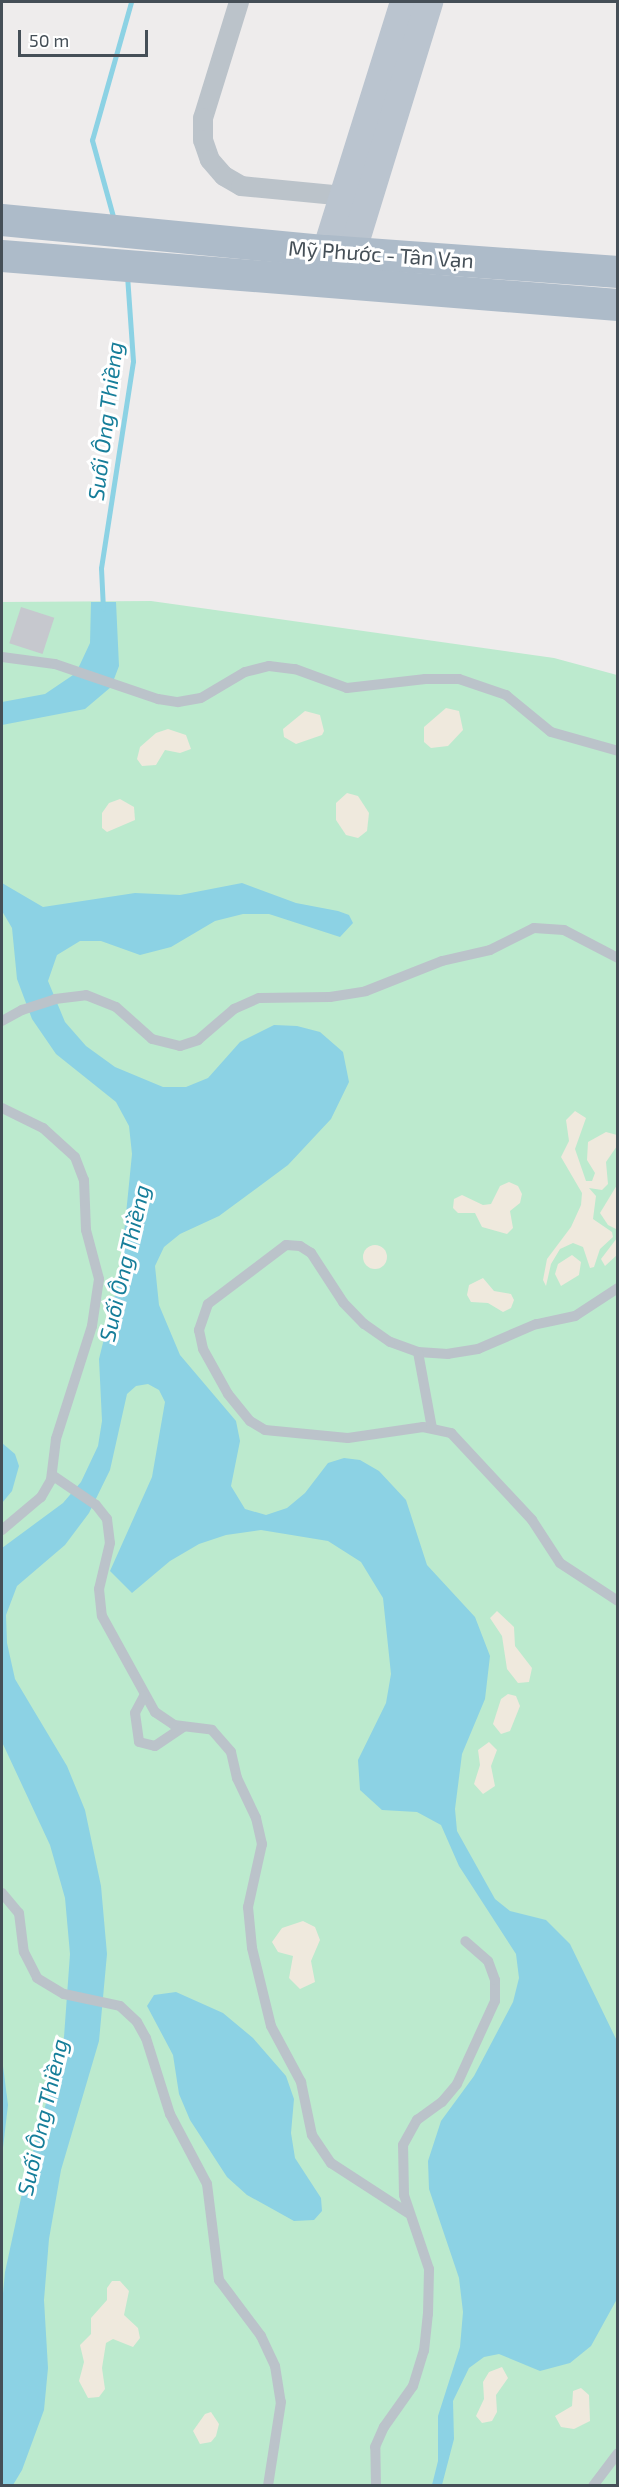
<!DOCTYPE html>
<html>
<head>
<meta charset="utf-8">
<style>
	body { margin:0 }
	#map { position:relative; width:619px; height:2487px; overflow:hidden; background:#eeecec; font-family:"Exo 2",sans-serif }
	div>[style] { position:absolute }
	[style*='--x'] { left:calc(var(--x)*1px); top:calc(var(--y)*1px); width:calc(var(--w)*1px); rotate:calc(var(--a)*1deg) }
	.green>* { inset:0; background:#bceace }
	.sand>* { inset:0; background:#efe9dd }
	.round { border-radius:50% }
	.water>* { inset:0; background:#8cd2e4 }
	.stream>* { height:5px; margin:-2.5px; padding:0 2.5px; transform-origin:2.5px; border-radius:2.5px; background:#8cd2e4 }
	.building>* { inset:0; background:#c6c8ce; transform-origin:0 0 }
	.lane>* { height:10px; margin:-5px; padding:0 5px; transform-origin:5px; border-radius:5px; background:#bbc3ca }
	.street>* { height:20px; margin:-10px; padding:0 10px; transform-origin:10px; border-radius:10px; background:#bbc3ca }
	.secondary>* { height:28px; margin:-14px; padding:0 14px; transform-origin:14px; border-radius:14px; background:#bac4cf }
	.primary>* { height:32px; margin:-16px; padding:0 16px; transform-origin:16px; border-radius:16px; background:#adbbc9 }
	span { translate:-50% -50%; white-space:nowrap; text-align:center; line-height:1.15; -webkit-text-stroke:6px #fff; paint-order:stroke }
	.street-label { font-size:21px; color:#454f57 }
	.water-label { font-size:22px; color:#167e9a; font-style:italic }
	.frame { position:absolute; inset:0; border:3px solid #454f57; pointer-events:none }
	.scale { position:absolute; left:18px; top:30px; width:130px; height:27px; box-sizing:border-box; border:3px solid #454f57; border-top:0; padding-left:8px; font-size:18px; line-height:21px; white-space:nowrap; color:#454f57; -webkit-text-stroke:4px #fff; paint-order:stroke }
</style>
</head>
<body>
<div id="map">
	<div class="green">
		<div style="clip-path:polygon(151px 601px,554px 658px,617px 675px,617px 2485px,2px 2485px,2px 602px)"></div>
	</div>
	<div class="sand">
		<div style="clip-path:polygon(446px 708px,459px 711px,463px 730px,448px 746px,431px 748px,424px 742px,424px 727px)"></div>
		<div style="clip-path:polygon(305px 711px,320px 715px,324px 731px,322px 735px,296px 744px,284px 737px,283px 729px)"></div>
		<div style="clip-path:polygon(168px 729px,186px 735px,191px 749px,180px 753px,165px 750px,156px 765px,142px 766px,137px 759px,140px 747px,156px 733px)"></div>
		<div style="clip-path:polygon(347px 793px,358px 796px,369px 813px,367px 831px,358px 838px,346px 835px,336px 820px,336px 803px)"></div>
		<div style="clip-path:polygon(120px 799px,134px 807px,135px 820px,107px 832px,102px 828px,102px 813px,109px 803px)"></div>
		<div style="clip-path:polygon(575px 1111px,586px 1118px,575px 1149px,586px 1181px,592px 1181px,595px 1173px,587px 1160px,588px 1142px,606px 1132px,617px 1135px,617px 1146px,606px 1162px,608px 1184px,602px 1190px,589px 1188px,596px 1196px,593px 1219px,612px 1232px,613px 1237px,600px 1249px,594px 1267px,590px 1268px,583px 1247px,573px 1243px,560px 1249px,551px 1264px,546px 1286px,543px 1280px,547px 1259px,571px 1227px,581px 1205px,582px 1193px,561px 1157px,569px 1141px,566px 1120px)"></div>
		<div style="clip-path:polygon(509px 1182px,518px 1186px,522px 1194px,520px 1203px,510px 1211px,513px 1228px,507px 1234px,482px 1227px,475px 1213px,458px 1213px,453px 1208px,454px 1199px,462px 1195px,483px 1205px,491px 1204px,500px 1186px)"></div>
		<div style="clip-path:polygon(617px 1185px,618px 1228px,616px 1229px,608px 1225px,600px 1213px)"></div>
		<div style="clip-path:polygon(617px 1238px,617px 1255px,605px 1266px,601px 1259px)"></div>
		<div class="round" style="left:363px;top:1245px;width:24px;height:24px"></div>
		<div style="clip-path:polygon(572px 1255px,581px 1262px,579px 1275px,561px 1286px,555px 1274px,558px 1264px)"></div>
		<div style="clip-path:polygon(483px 1278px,494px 1291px,511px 1294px,514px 1300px,511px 1308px,503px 1312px,488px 1303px,471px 1302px,467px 1295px,469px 1285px)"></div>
		<div style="clip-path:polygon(497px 1611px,514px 1627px,515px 1646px,532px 1668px,529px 1682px,518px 1683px,507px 1669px,502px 1636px,490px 1618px)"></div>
		<div style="clip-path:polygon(508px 1694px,516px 1696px,520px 1706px,510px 1731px,501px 1734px,493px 1724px,501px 1699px)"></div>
		<div style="clip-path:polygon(489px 1742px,497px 1750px,491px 1766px,495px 1786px,483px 1794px,474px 1784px,480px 1765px,478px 1750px)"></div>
		<div style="clip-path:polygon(303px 1921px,315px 1927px,320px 1940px,311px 1961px,315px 1982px,300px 1989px,289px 1978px,293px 1956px,278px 1952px,272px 1942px,282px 1928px)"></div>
		<div style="clip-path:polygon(112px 2281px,120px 2281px,129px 2291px,124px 2315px,138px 2328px,140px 2338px,133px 2347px,113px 2339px,106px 2343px,102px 2368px,105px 2389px,99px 2397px,88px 2398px,79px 2381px,84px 2362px,80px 2345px,91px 2334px,91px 2318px,107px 2300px,107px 2288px)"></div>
		<div style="clip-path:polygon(502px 2367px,508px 2378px,496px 2395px,497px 2412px,492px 2421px,482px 2423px,476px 2416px,484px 2399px,483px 2382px,489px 2372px)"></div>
		<div style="clip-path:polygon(581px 2388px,589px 2395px,590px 2421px,574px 2429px,561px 2427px,555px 2416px,572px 2406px,573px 2391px)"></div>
		<div style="clip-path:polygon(211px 2412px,219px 2424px,216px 2436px,211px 2442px,200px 2444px,193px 2431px,205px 2414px)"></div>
	</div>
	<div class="water">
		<div style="clip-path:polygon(91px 602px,116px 602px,119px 666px,111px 687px,85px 709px,2px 725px,2px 702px,45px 694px,76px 673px,90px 643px)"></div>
		<div style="clip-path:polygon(2px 883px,43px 907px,135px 893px,180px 895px,242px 883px,296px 903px,338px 911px,349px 915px,353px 923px,340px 937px,269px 914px,243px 914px,215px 921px,171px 947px,140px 955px,101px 941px,80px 941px,57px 955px,48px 981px,65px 1022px,86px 1046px,115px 1067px,163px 1087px,186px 1087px,208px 1078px,240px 1042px,274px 1025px,297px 1026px,320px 1032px,343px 1052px,349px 1082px,331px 1119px,288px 1165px,219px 1216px,180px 1234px,164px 1247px,155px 1266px,159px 1305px,180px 1355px,236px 1421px,240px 1441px,231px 1486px,245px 1509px,266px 1515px,287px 1508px,305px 1493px,328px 1463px,344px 1458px,360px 1460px,379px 1471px,406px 1500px,427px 1565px,475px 1617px,490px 1656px,485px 1699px,462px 1754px,455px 1809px,457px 1831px,495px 1899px,510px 1911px,546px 1920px,570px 1944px,617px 2041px,617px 2299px,591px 2346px,570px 2363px,540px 2371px,499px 2354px,484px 2357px,469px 2368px,453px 2401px,454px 2439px,442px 2485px,432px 2485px,438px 2461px,438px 2416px,460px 2347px,463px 2312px,459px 2278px,429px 2189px,428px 2161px,441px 2121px,474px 2076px,513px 2002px,519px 1978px,516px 1954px,459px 1866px,441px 1825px,417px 1812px,382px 1810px,360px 1790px,358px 1760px,386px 1703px,391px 1674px,383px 1598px,361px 1562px,328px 1541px,261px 1530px,226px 1535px,199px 1544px,170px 1561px,132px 1593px,110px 1571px,152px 1477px,165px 1402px,159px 1390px,148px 1384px,136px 1386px,127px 1394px,110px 1470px,89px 1513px,65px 1545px,17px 1586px,6px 1615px,7px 1643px,15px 1679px,67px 1766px,85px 1810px,101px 1886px,107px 1954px,99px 2041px,61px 2170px,49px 2239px,44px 2300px,48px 2368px,44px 2410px,22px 2470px,13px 2485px,2px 2485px,2px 2304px,5px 2272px,24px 2184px,64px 2037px,70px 1954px,65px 1898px,50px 1845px,2px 1742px,2px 1548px,63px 1503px,81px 1482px,98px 1446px,102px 1421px,99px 1359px,120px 1274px,132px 1154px,129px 1126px,116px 1102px,56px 1054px,32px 1019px,17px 979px,12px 928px,2px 911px)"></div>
		<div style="clip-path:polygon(2px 1443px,15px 1454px,19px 1466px,12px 1491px,2px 1503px)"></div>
		<div style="clip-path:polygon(176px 1992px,223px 2013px,253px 2038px,286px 2076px,294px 2099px,291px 2133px,295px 2158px,321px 2198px,322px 2211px,314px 2220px,294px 2221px,247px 2195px,227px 2177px,190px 2120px,179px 2094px,173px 2055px,147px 2006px,154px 1995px)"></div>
		<div style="clip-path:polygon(2px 2058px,8px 2105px,2px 2156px)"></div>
	</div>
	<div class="stream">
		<div style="--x:114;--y:220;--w:83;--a:-105.4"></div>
		<div style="--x:92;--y:140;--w:143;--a:-74.2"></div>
		<div style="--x:103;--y:609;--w:41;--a:-92.8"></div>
		<div style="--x:101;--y:568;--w:209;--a:-81.2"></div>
		<div style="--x:133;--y:361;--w:85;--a:-94"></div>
	</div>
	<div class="building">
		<div style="left:21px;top:607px;width:35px;height:38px;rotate:18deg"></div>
	</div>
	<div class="lane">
		<div style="--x:2;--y:657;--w:53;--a:7.5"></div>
		<div style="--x:55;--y:664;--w:109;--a:18.8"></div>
		<div style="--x:158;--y:699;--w:20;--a:9"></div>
		<div style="--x:178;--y:702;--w:23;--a:-10"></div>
		<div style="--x:201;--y:698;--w:51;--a:-30.6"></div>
		<div style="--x:245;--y:672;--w:25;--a:-14"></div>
		<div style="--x:269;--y:666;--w:26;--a:7"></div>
		<div style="--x:295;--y:669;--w:55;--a:20.1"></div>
		<div style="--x:347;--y:688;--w:79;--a:-6.6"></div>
		<div style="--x:425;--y:679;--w:34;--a:0"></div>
		<div style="--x:459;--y:679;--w:50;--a:18.8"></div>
		<div style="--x:506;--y:695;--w:58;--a:39.4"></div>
		<div style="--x:551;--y:732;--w:70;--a:15.8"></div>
		<div style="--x:2;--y:1021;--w:23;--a:-29"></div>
		<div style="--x:22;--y:1010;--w:35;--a:-18"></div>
		<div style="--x:55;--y:999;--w:31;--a:-7"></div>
		<div style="--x:86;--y:995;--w:32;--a:22"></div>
		<div style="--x:116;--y:1007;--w:48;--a:41.6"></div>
		<div style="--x:152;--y:1039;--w:29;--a:14"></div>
		<div style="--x:180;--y:1046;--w:19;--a:-18"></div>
		<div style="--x:198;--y:1040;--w:48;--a:-40.7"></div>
		<div style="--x:234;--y:1009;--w:27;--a:-24"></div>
		<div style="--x:259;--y:998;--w:71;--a:-0.8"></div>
		<div style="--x:330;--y:997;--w:36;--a:-9"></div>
		<div style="--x:366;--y:991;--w:82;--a:-21.5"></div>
		<div style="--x:442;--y:961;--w:49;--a:-12.9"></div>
		<div style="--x:490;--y:950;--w:49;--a:-26.6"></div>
		<div style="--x:534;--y:928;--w:30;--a:4"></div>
		<div style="--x:564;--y:930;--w:61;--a:27.4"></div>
		<div style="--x:2;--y:1108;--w:46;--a:26"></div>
		<div style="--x:43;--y:1128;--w:43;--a:42.2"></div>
		<div style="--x:75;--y:1157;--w:25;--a:69"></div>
		<div style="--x:84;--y:1180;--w:50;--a:87.7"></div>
		<div style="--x:86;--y:1230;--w:51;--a:75.1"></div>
		<div style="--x:99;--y:1279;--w:48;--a:98.5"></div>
		<div style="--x:92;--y:1326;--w:119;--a:107.7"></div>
		<div style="--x:56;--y:1439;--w:41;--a:97"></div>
		<div style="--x:51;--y:1480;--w:20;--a:120"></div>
		<div style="--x:41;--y:1497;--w:51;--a:139.8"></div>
		<div style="--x:618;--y:1288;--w:51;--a:146.9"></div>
		<div style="--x:575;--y:1316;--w:40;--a:168"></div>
		<div style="--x:536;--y:1324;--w:63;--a:156.7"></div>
		<div style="--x:478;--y:1349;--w:30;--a:171"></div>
		<div style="--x:448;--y:1354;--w:30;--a:-176"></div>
		<div style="--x:418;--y:1352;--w:30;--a:-160"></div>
		<div style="--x:390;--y:1342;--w:32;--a:-145"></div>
		<div style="--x:364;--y:1324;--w:30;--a:-134"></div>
		<div style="--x:343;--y:1302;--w:59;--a:-123.1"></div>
		<div style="--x:311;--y:1253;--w:13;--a:-148"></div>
		<div style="--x:300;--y:1246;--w:14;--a:-176"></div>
		<div style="--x:286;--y:1245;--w:98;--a:142.9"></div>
		<div style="--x:208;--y:1304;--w:28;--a:109"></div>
		<div style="--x:199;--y:1330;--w:19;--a:78"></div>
		<div style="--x:203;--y:1349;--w:51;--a:60.9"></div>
		<div style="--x:228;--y:1394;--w:35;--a:51"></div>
		<div style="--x:250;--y:1421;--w:17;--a:31"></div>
		<div style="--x:265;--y:1430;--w:83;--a:5.5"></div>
		<div style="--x:348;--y:1438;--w:76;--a:-8.3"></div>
		<div style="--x:423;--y:1427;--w:29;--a:12"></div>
		<div style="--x:451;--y:1433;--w:119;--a:47"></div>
		<div style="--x:532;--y:1520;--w:51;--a:56.9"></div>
		<div style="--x:560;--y:1563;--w:69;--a:33.2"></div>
		<div style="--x:418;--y:1352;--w:77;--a:79.6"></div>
		<div style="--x:52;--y:1475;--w:53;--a:34.3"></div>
		<div style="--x:96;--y:1505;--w:18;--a:52"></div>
		<div style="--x:107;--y:1519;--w:24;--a:83"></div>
		<div style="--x:110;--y:1543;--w:47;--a:103.4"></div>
		<div style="--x:99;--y:1589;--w:27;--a:84"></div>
		<div style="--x:102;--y:1616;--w:110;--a:61.1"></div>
		<div style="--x:155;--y:1712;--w:23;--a:34"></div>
		<div style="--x:174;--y:1725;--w:38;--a:7"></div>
		<div style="--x:212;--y:1730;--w:29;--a:49"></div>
		<div style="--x:231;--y:1752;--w:27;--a:77"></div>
		<div style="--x:237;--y:1778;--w:44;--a:64.6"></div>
		<div style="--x:256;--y:1818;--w:27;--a:77"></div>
		<div style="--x:262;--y:1844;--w:65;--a:102.5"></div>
		<div style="--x:248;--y:1907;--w:41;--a:84.4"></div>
		<div style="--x:252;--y:1948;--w:80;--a:76.3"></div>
		<div style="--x:271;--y:2026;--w:64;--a:61.8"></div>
		<div style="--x:301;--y:2082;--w:54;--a:78.3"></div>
		<div style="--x:312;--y:2135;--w:34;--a:56"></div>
		<div style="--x:331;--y:2163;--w:92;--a:33"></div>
		<div style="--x:144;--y:1696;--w:19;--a:118"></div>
		<div style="--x:135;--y:1713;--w:29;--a:82"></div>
		<div style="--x:139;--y:1742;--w:16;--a:14"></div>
		<div style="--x:155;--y:1746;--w:34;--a:-34"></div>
		<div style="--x:2;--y:1893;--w:26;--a:50"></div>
		<div style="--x:19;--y:1913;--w:39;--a:83"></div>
		<div style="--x:24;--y:1952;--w:29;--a:63"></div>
		<div style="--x:37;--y:1978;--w:31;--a:31"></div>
		<div style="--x:64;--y:1994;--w:57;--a:12.1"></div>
		<div style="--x:120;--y:2006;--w:23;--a:43"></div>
		<div style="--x:137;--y:2022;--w:18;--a:61"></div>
		<div style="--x:146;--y:2038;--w:80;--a:72.5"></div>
		<div style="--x:170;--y:2114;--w:79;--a:62.1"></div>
		<div style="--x:207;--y:2184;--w:97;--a:82.9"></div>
		<div style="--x:219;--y:2280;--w:70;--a:53.1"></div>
		<div style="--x:261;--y:2336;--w:33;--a:65"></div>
		<div style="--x:275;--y:2366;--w:36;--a:81"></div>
		<div style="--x:281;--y:2402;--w:85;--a:98.8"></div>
		<div style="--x:376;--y:2486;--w:39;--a:-91"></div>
		<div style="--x:375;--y:2447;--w:22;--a:-66"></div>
		<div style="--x:384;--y:2427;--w:50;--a:-54.7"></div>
		<div style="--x:413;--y:2386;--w:37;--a:-73"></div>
		<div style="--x:424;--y:2351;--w:37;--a:-84"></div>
		<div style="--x:428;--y:2314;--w:45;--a:-88.7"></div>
		<div style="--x:429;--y:2269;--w:78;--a:-108.7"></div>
		<div style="--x:404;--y:2195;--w:50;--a:-91.1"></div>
		<div style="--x:403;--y:2145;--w:29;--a:-61"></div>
		<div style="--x:417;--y:2120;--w:31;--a:-36"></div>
		<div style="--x:442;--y:2102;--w:23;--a:-50"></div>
		<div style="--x:457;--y:2084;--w:91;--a:-65.4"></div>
		<div style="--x:495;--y:2001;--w:21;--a:-90"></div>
		<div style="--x:495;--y:1980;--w:20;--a:-110"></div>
		<div style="--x:488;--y:1961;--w:30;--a:-139"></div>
		<div style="--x:593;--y:2486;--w:41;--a:-52.9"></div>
	</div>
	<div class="street">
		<div style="--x:239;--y:2;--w:121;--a:107.2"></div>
		<div style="--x:203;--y:118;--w:22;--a:90"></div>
		<div style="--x:203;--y:140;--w:21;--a:71"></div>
		<div style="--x:210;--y:160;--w:21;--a:49"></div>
		<div style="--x:224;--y:176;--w:20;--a:30"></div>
		<div style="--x:241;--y:186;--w:103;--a:5.5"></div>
	</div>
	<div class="secondary">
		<div style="--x:326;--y:251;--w:261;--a:-72.6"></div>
		<div style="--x:352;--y:253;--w:263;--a:-72.9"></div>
	</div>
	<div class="primary">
		<div style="--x:2;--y:220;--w:325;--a:5.5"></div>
		<div style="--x:326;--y:251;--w:293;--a:4.1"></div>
		<div style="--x:2;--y:256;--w:618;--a:4.55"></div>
	</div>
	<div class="street-label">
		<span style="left:381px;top:254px;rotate:4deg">Mỹ Phước - Tân Vạn</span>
	</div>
	<div class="water-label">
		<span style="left:105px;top:421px;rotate:-83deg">Suối Ông Thiềng</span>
		<span style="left:124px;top:1263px;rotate:-77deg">Suối Ông Thiềng</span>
		<span style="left:42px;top:2117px;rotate:-77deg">Suối Ông Thiềng</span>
	</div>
	<div class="frame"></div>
	<div class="scale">50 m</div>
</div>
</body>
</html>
